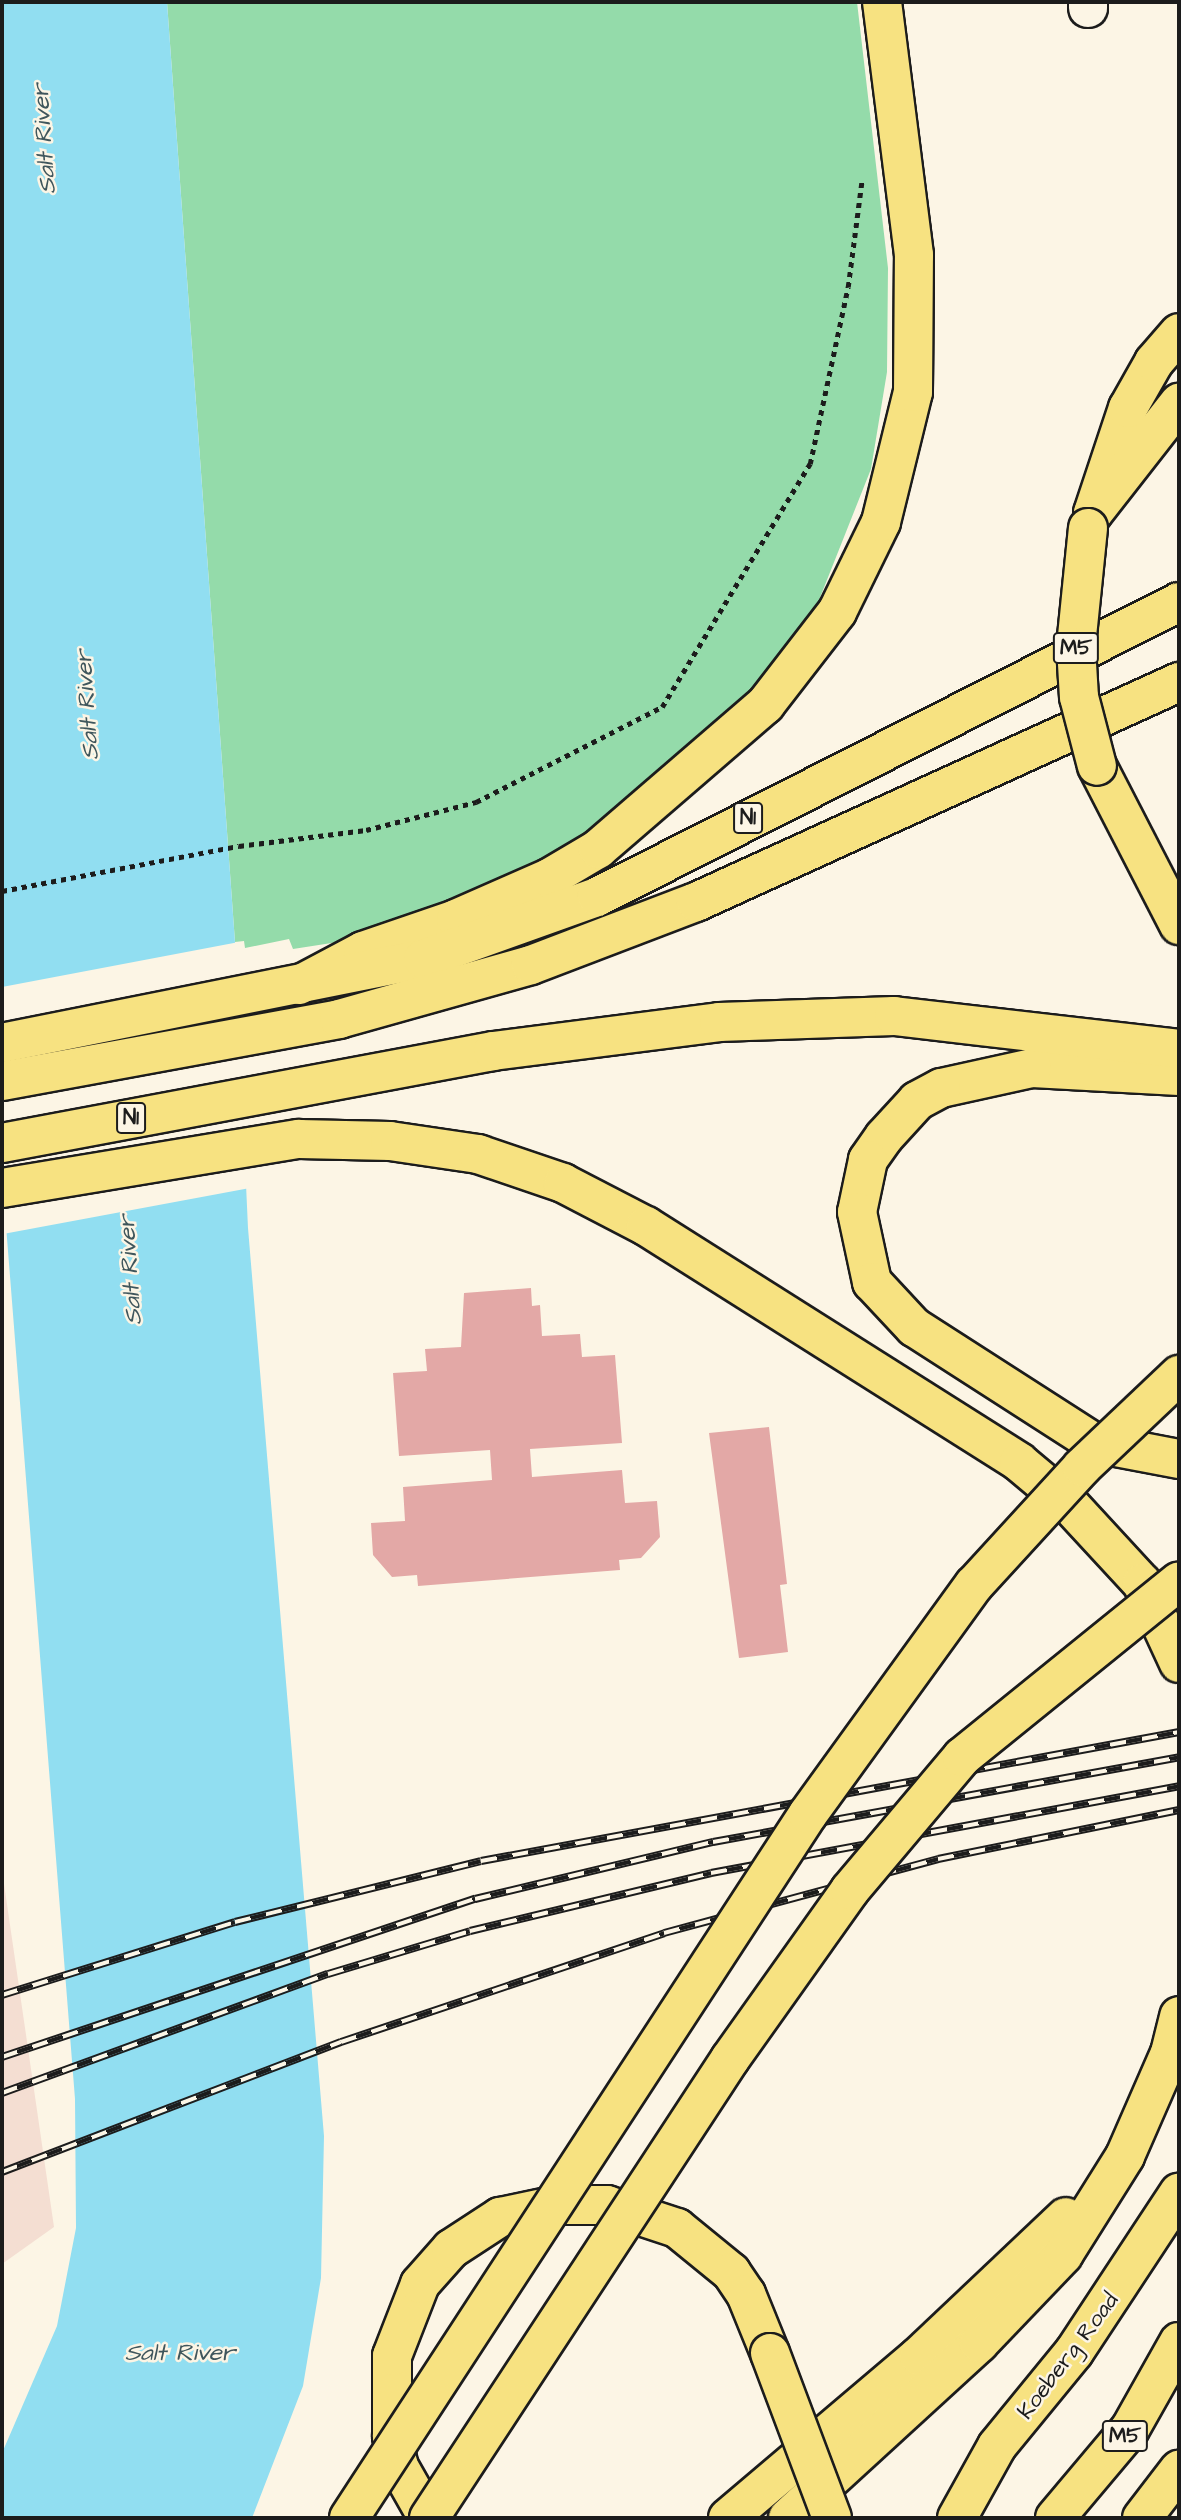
<!DOCTYPE html>
<html>
<head>
<meta charset="utf-8">
<style>
	body { margin:0 }
	#map { position:relative; width:1181px; height:2520px; overflow:hidden; background:#fcf5e5; font-family:"Architects Daughter",sans-serif }
	div>[style] { position:absolute }
	[style*='--x'] { left:calc(var(--x)*1px); top:calc(var(--y)*1px); width:calc(var(--w)*1px); rotate:calc(var(--a)*1deg) }
	.built>* { inset:0; background:#f4ded2 }
	.green>* { inset:0; background:#94dbaa }
	.water>* { inset:0; background:#91def1 }
	.pier>* { inset:0; background:#fcf5e5 }
	.building>* { inset:0; background:#e3a8a6 }
	.path>* { height:4.5px; margin-top:-2.25px; transform-origin:0; background:repeating-linear-gradient(90deg,#1c1c1c 0 5px,transparent 0 10px) }
	.roads { filter:drop-shadow(2px 0 #1c1c1c) drop-shadow(-2px 0 #1c1c1c) drop-shadow(0 2px #1c1c1c) drop-shadow(0 -2px #1c1c1c) }
	.minor>* { height:38px; margin:-19px; padding:0 19px; transform-origin:19px; border-radius:19px; background:#fcf5e5 }
	.major>* { height:38px; margin:-19px; padding:0 19px; transform-origin:19px; border-radius:19px; background:#f7e281 }
	.highway>* { height:38px; margin:-19px; padding:0 19px; transform-origin:19px; border-radius:19px; background:#f7e281 }
	.rail>* { height:8px; margin-top:-4px; transform-origin:0; background:repeating-linear-gradient(90deg,#fcf5e5 0 16px,#1c1c1c 0 32px); box-sizing:border-box; border-block:2px solid #1c1c1c }
	.bridges { filter:drop-shadow(2px 0 #1c1c1c) drop-shadow(-2px 0 #1c1c1c) drop-shadow(0 2px #1c1c1c) drop-shadow(0 -2px #1c1c1c) }
	.major-bridge>* { height:38px; margin:-19px; padding:0 19px; transform-origin:19px; border-radius:19px; background:#f7e281 }
	.highway-bridge>* { height:38px; margin:-19px; padding:0 19px; transform-origin:19px; border-radius:19px; background:#f7e281 }
	span { translate:-50% -50%; white-space:nowrap; text-align:center; line-height:1.15; -webkit-text-stroke:5px #fcf5e5; paint-order:stroke }
	.shield-label span { padding:2px 5px; background:#fcf5e5; border:2px solid; border-radius:5px; -webkit-text-stroke-width:0 }
	.shield-label { font-size:21px; color:#1c1c1c; font-weight:700 }
	.street-label { font-size:23px; color:#1c1c1c }
	.water-label { font-size:24px; color:#3f565c; font-style:italic }
	.frame { position:absolute; inset:0; border:4px solid #1c1c1c; pointer-events:none }
</style>
</head>
<body>
<div id="map">
	<div class="built">
		<div style="clip-path:polygon(2px 1870px,54px 2227px,2px 2264px)"></div>
	</div>
	<div class="green">
		<div style="clip-path:polygon(167px 2px,857px 2px,888px 268px,887px 372px,871px 469px,819px 600px,748px 699px,616px 816px,516px 877px,351px 940px,293px 949px,289px 939px,245px 948px,244px 941px,235px 942px)"></div>
	</div>
	<div class="water">
		<div style="clip-path:polygon(2px 2px,167px 2px,235px 942px,248px 1228px,324px 2136px,321px 2278px,303px 2386px,252px 2518px,2px 2518px,2px 2453px,57px 2326px,76px 2228px,75px 2099px,2px 1175px)"></div>
	</div>
	<div class="pier">
		<div style="clip-path:polygon(239px 942px,250px 1188px,3px 1234px,2px 987px)"></div>
	</div>
	<div class="building">
		<div style="clip-path:polygon(531px 1288px,532px 1306px,540px 1305px,542px 1336px,580px 1334px,582px 1357px,615px 1355px,622px 1443px,530px 1449px,532px 1477px,622px 1470px,625px 1503px,657px 1501px,660px 1537px,641px 1558px,619px 1560px,620px 1570px,418px 1586px,417px 1575px,392px 1577px,373px 1555px,371px 1523px,405px 1521px,403px 1487px,492px 1480px,490px 1450px,399px 1456px,393px 1373px,427px 1371px,425px 1349px,461px 1347px,464px 1293px)"></div>
		<div style="clip-path:polygon(769px 1427px,787px 1584px,780px 1585px,788px 1652px,739px 1658px,709px 1433px)"></div>
	</div>
	<div class="path">
		<div style="--x:2;--y:891;--w:241;--a:-10.8"></div>
		<div style="--x:239;--y:846;--w:128;--a:-7.2"></div>
		<div style="--x:366;--y:830;--w:114;--a:-14.3"></div>
		<div style="--x:476;--y:802;--w:209;--a:-27.1"></div>
		<div style="--x:662;--y:707;--w:285;--a:-58.7"></div>
		<div style="--x:810;--y:464;--w:181;--a:-77.9"></div>
		<div style="--x:848;--y:287;--w:109;--a:-82.6"></div>
	</div>
	<div class="roads">
		<div class="minor">
			<div style="--x:1088;--y:2;--w:6;--a:90"></div>
		</div>
		<div class="major">
			<div style="--x:1093;--y:513;--w:111;--a:-71.6"></div>
			<div style="--x:1128;--y:408;--w:53;--a:-60.5"></div>
			<div style="--x:1154;--y:362;--w:38;--a:-49"></div>
			<div style="--x:1097;--y:766;--w:179;--a:62.7"></div>
			<div style="--x:957;--y:2518;--w:82;--a:-60.9"></div>
			<div style="--x:997;--y:2446;--w:122;--a:-50.7"></div>
			<div style="--x:1074;--y:2352;--w:191;--a:-56.6"></div>
		</div>
		<div class="highway">
			<div style="--x:1093;--y:513;--w:140;--a:-52"></div>
			<div style="--x:299;--y:985;--w:72;--a:-28"></div>
			<div style="--x:363;--y:951;--w:98;--a:-19"></div>
			<div style="--x:456;--y:919;--w:102;--a:-23.8"></div>
			<div style="--x:549;--y:878;--w:57;--a:-30.6"></div>
			<div style="--x:598;--y:849;--w:221;--a:-40.8"></div>
			<div style="--x:765;--y:705;--w:118;--a:-52.3"></div>
			<div style="--x:837;--y:612;--w:100;--a:-63.9"></div>
			<div style="--x:881;--y:522;--w:134;--a:-76.2"></div>
			<div style="--x:913;--y:392;--w:137;--a:-89.6"></div>
			<div style="--x:914;--y:255;--w:255;--a:-97.2"></div>
			<div style="--x:2;--y:1043;--w:429;--a:-11.3"></div>
			<div style="--x:423;--y:959;--w:185;--a:-19.6"></div>
			<div style="--x:597;--y:897;--w:652;--a:-26.88"></div>
			<div style="--x:1179;--y:1076;--w:147;--a:-176.9"></div>
			<div style="--x:1032;--y:1068;--w:93;--a:167.6"></div>
			<div style="--x:941;--y:1088;--w:27;--a:152"></div>
			<div style="--x:917;--y:1101;--w:49;--a:132.5"></div>
			<div style="--x:884;--y:1137;--w:28;--a:125"></div>
			<div style="--x:868;--y:1160;--w:53;--a:101.9"></div>
			<div style="--x:857;--y:1212;--w:72;--a:77.9"></div>
			<div style="--x:872;--y:1282;--w:62;--a:47"></div>
			<div style="--x:914;--y:1327;--w:215;--a:32.7"></div>
			<div style="--x:1095;--y:1443;--w:86;--a:10.8"></div>
			<div style="--x:2;--y:1081;--w:343;--a:-10.4"></div>
			<div style="--x:339;--y:1019;--w:199;--a:-15.7"></div>
			<div style="--x:531;--y:965;--w:177;--a:-20.9"></div>
			<div style="--x:696;--y:902;--w:531;--a:-24.49"></div>
			<div style="--x:2;--y:1143;--w:500;--a:-10.6"></div>
			<div style="--x:493;--y:1051;--w:228;--a:-7.3"></div>
			<div style="--x:719;--y:1022;--w:175;--a:-2"></div>
			<div style="--x:894;--y:1016;--w:287;--a:6.6"></div>
			<div style="--x:2;--y:1188;--w:301;--a:-9.4"></div>
			<div style="--x:299;--y:1139;--w:91;--a:1.3"></div>
			<div style="--x:390;--y:1141;--w:89;--a:8.4"></div>
			<div style="--x:478;--y:1154;--w:90;--a:18.8"></div>
			<div style="--x:563;--y:1183;--w:93;--a:27.4"></div>
			<div style="--x:646;--y:1226;--w:441;--a:32.3"></div>
			<div style="--x:1019;--y:1462;--w:65;--a:40"></div>
			<div style="--x:1069;--y:1504;--w:108;--a:47.3"></div>
			<div style="--x:1142;--y:1583;--w:88;--a:65.2"></div>
			<div style="--x:428;--y:2518;--w:59;--a:-119.6"></div>
			<div style="--x:399;--y:2467;--w:32;--a:-103"></div>
			<div style="--x:392;--y:2436;--w:80;--a:-90"></div>
			<div style="--x:392;--y:2356;--w:77;--a:-68.7"></div>
			<div style="--x:420;--y:2284;--w:47;--a:-48.5"></div>
			<div style="--x:451;--y:2249;--w:59;--a:-33.1"></div>
			<div style="--x:500;--y:2217;--w:58;--a:-11.9"></div>
			<div style="--x:557;--y:2205;--w:50;--a:0"></div>
			<div style="--x:607;--y:2205;--w:74;--a:18.2"></div>
			<div style="--x:677;--y:2228;--w:70;--a:39.2"></div>
			<div style="--x:731;--y:2272;--w:27;--a:56"></div>
			<div style="--x:746;--y:2294;--w:64;--a:67.9"></div>
			<div style="--x:728;--y:2518;--w:250;--a:-40.3"></div>
			<div style="--x:919;--y:2356;--w:202;--a:-43.4"></div>
			<div style="--x:788;--y:2518;--w:259;--a:-42.5"></div>
			<div style="--x:979;--y:2343;--w:122;--a:-46.3"></div>
			<div style="--x:1063;--y:2255;--w:117;--a:-57.9"></div>
			<div style="--x:1125;--y:2156;--w:112;--a:-66.4"></div>
			<div style="--x:1170;--y:2053;--w:38;--a:-76"></div>
			<div style="--x:1055;--y:2518;--w:116;--a:-49.9"></div>
			<div style="--x:1130;--y:2429;--w:100;--a:-60.6"></div>
			<div style="--x:1142;--y:2518;--w:61;--a:-52.4"></div>
		</div>
	</div>
	<div class="rail">
		<div style="--x:2;--y:1995;--w:244;--a:-17.4"></div>
		<div style="--x:235;--y:1922;--w:253;--a:-13.9"></div>
		<div style="--x:481;--y:1861;--w:710;--a:-10.47"></div>
		<div style="--x:2;--y:2057;--w:499;--a:-18.5"></div>
		<div style="--x:475;--y:1899;--w:245;--a:-13.5"></div>
		<div style="--x:713;--y:1842;--w:474;--a:-10.3"></div>
		<div style="--x:2;--y:2093;--w:347;--a:-20.1"></div>
		<div style="--x:328;--y:1974;--w:148;--a:-16.8"></div>
		<div style="--x:470;--y:1931;--w:248;--a:-13.5"></div>
		<div style="--x:711;--y:1873;--w:476;--a:-10.5"></div>
		<div style="--x:2;--y:2172;--w:363;--a:-21"></div>
		<div style="--x:341;--y:2042;--w:341;--a:-18.6"></div>
		<div style="--x:664;--y:1933;--w:284;--a:-15.1"></div>
		<div style="--x:938;--y:1859;--w:246;--a:-11.5"></div>
	</div>
	<div class="bridges">
		<div class="major-bridge">
			<div style="--x:1088;--y:528;--w:120;--a:95.8"></div>
			<div style="--x:1076;--y:647;--w:50;--a:86.6"></div>
			<div style="--x:1079;--y:697;--w:71;--a:75.4"></div>
		</div>
		<div class="highway-bridge">
			<div style="--x:770;--y:2353;--w:176;--a:69.4"></div>
			<div style="--x:349;--y:2518;--w:840;--a:-56.9"></div>
			<div style="--x:808;--y:1814;--w:283;--a:-54.1"></div>
			<div style="--x:974;--y:1585;--w:160;--a:-47.5"></div>
			<div style="--x:1082;--y:1467;--w:134;--a:-43.5"></div>
			<div style="--x:429;--y:2518;--w:549;--a:-56.74"></div>
			<div style="--x:730;--y:2059;--w:207;--a:-54.6"></div>
			<div style="--x:850;--y:1890;--w:174;--a:-49.9"></div>
			<div style="--x:962;--y:1757;--w:279;--a:-39"></div>
		</div>
	</div>
	<div class="shield-label">
		<span style="left:1076px;top:648px">M5</span>
		<span style="left:748px;top:818px">N1</span>
		<span style="left:131px;top:1118px">N1</span>
		<span style="left:1125px;top:2436px">M5</span>
	</div>
	<div class="street-label">
		<span style="left:1068px;top:2356px;rotate:-53deg">Koeberg Road</span>
	</div>
	<div class="water-label">
		<span style="left:45px;top:139px;rotate:-94deg">Salt River</span>
		<span style="left:88px;top:705px;rotate:-94deg">Salt River</span>
		<span style="left:131px;top:1270px;rotate:-94deg">Salt River</span>
		<span style="left:180px;top:2354px">Salt River</span>
	</div>
	<div class="frame"></div>
</div>
</body>
</html>
